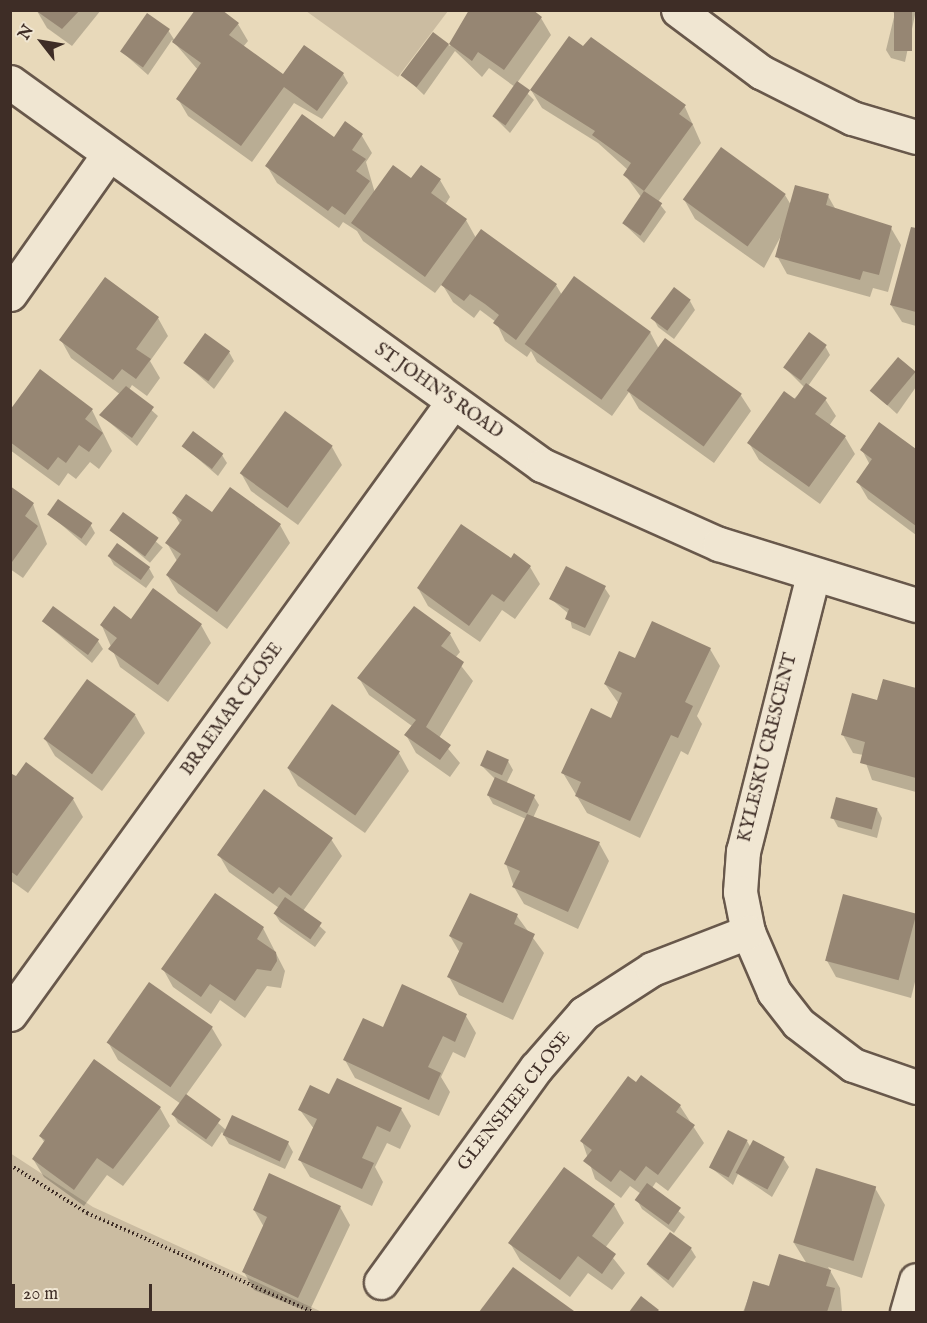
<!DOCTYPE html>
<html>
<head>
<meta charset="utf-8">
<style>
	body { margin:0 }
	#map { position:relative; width:927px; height:1323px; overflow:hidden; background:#e8d9ba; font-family:"IM FELL English",serif }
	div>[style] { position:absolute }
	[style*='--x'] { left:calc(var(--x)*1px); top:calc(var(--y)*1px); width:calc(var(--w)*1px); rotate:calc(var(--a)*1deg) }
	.green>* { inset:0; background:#cbbca1 }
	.shadow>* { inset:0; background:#0003; transform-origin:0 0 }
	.building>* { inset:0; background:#968673; transform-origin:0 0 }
	.path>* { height:4px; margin-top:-2px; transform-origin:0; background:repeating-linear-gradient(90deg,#3e2d26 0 1.5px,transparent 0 4.5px) }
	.roads { filter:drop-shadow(2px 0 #68584b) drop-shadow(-2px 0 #68584b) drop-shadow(0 2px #68584b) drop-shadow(0 -2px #68584b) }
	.street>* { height:33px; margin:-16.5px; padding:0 16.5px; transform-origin:16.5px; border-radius:16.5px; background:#f0e6d2 }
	span { translate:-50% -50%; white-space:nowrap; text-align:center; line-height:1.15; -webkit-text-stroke:6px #f0e6d2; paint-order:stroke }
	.street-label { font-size:18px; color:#3e2d26 }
	.frame { position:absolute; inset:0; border:12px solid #3e2d26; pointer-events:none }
	.north { position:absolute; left:12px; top:12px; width:60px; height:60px; -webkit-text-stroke:4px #f0e6d2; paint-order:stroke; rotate:301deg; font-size:16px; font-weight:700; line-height:24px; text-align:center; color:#3e2d26 }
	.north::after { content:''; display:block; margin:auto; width:21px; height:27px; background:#3e2d26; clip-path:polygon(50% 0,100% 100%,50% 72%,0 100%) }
	.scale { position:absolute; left:12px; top:1284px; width:140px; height:27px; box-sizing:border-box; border:3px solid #3e2d26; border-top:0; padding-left:8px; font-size:18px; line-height:21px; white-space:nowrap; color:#3e2d26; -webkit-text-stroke:4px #f0e6d2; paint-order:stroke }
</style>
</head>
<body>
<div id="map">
	<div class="green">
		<div style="clip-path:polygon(306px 11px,448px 11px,398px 77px)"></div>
		<div style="clip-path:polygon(10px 1153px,93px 1207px,322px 1312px,11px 1312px)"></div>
	</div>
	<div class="shadow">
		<div style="clip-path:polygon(101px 10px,72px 46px,47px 28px,37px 11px)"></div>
		<div style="clip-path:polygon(473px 10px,541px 18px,551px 35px,517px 83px,534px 100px,510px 133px,493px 116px,515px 87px,489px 68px,482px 77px,455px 51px,424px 95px,404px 76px,433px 34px,450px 46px)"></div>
		<div style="clip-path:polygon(887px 10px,916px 10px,905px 62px,891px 58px,886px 50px,895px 13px)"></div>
		<div style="clip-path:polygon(238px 24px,248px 41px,243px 47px,284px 76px,343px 74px,348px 83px,322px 119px,294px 103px,252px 162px,188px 116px,178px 99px,198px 70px,172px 40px,148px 75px,121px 51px,168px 30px,175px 41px)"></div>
		<div style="clip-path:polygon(598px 44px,685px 107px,701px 143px,658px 202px,666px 212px,644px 243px,623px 223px,641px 197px,625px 175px,628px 170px,598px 143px,542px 108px,531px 90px,584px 48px)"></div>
		<div style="clip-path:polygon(345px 123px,362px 136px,372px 153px,366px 162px,375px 193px,412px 180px,440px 180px,450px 197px,445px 205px,466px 220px,476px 238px,481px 231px,556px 285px,562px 295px,650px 332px,659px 349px,740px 394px,751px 411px,714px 463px,639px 409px,629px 392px,612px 416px,537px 362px,531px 351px,527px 357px,505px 341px,496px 322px,480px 310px,474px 318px,453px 302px,442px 284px,435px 293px,363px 241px,357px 231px,343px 222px,339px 228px,277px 183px,267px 166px,334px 139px)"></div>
		<div style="clip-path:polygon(785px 195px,791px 205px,828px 196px,836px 210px,891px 228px,901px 245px,888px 292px,873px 288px,870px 297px,787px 274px,777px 256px,781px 236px,764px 268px,695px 219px,685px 201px)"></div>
		<div style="clip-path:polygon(912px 229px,916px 230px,916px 326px,902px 322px,891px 305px)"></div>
		<div style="clip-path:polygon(690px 301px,695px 310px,674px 339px,658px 327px,653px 318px)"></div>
		<div style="clip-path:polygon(158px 318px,168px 336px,150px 361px,160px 378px,147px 396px,132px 385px,129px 390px,158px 416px,137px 446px,101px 415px,121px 395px,71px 358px,61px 340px)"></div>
		<div style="clip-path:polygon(825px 346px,830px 355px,808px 386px,825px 399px,836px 416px,829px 426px,845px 437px,855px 454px,820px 504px,759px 460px,749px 443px,805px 388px,785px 368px)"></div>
		<div style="clip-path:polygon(229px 352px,234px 361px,214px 389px,185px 363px)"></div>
		<div style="clip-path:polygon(899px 359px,916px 372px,916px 387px,897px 414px,874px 393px)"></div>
		<div style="clip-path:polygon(92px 410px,112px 451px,99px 469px,90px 462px,76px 479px,68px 473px,59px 486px,10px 450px,10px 412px)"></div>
		<div style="clip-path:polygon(880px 424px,916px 451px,916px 535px,868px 499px,858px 482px,870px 465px,862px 450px)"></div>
		<div style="clip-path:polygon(183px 446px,222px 455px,227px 463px,218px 476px)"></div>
		<div style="clip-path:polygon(332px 447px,342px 465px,298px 525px,251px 491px,241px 473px)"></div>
		<div style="clip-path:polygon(10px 488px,33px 504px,47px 544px,23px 578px,10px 569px)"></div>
		<div style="clip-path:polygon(174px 513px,280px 525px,290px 543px,227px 629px,178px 593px,167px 575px,177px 561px,167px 543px,180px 524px)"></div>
		<div style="clip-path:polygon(49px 514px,90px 524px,95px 533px,86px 546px)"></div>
		<div style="left:123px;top:514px;width:52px;height:20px;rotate:40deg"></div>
		<div style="clip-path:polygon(117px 545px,149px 568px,154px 577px,146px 588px,114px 565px,109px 556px)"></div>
		<div style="clip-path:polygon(511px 561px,530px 567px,540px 584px,515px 619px,502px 610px,480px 642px,428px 606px,418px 588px)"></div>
		<div style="clip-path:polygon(604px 587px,610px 596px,590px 636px,572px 628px,569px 614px,551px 599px)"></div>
		<div style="clip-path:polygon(154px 590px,201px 625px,211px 643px,168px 702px,120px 667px,102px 626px,132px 621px)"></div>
		<div style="clip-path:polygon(44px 622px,98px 641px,103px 649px,92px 663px)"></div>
		<div style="clip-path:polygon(450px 634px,460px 652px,455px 658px,473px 681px,439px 738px,460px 763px,450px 777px,416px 753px,406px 735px,412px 726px,369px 695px,359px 678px)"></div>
		<div style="clip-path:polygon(710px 649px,720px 666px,697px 716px,702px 724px,688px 755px,681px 751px,640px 838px,587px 813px,563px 773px,612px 720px,619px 704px,605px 684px,636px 660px)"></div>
		<div style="clip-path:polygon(884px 681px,916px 690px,916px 792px,872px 780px,863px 755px,853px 753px,843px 735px,878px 702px)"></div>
		<div style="clip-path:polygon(333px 706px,399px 753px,409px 771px,365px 833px,298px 786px,288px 768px)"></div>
		<div style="clip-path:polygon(135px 715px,145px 733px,102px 791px,55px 756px,45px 739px)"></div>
		<div style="clip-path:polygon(508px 761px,513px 770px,506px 784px,534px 797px,539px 805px,533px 818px,599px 843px,609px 861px,578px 929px,524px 904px,514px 887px,506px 864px,526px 819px,493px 804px,488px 795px,495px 779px,482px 766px)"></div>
		<div style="clip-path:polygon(10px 775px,73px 799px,83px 817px,28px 893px,10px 880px)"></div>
		<div style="clip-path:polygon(877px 809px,882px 818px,877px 838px,838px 827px,833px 818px)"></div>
		<div style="clip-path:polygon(331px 839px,342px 856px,303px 911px,326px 932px,315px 947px,280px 922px,275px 914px,279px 908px,229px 872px,219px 855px)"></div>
		<div style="clip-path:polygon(216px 895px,263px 928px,285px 971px,281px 988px,267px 986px,245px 1018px,220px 1000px,211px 1014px,173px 987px,163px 969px)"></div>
		<div style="clip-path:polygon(844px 895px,916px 915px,916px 978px,911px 998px,836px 977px,826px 959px)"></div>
		<div style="clip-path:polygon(517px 916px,544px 953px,513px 1020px,459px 995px,449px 977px,460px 953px,450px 936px)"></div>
		<div style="clip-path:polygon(466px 1016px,476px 1033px,465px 1058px,453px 1052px,441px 1077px,450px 1092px,439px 1116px,355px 1078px,345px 1060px,383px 1029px)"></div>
		<div style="clip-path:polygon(212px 1028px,222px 1045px,186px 1095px,226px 1130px,288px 1143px,293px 1152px,285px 1169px,229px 1144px,222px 1132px,212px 1147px,178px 1123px,173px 1114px,181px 1104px,118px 1060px,108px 1042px)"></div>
		<div style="clip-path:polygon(329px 1096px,401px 1109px,411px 1126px,400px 1149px,387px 1143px,375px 1167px,383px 1182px,372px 1206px,310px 1177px,300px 1160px,314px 1129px,300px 1110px)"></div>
		<div style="clip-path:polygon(680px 1106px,704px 1143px,668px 1191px,656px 1182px,652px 1188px,685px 1217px,674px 1233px,642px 1209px,637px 1200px,641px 1194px,630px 1186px,621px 1198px,595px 1179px,582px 1141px)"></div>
		<div style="clip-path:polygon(160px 1108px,170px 1126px,123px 1186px,107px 1175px,84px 1206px,44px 1177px,33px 1159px,45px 1143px,40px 1136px)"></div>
		<div style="clip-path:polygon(747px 1141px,751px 1148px,783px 1158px,789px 1167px,772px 1197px,738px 1174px,733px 1185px,710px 1167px)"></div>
		<div style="clip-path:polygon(564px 1169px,614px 1205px,624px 1223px,605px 1248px,625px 1273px,612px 1290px,588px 1273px,570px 1297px,520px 1260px,510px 1243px)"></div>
		<div style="clip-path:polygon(875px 1188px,885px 1205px,862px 1278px,828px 1267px,840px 1288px,842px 1312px,743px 1312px,754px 1283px,770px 1288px,807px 1264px,794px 1243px)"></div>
		<div style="clip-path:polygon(340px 1207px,350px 1225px,309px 1312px,254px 1290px,244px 1272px,264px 1227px,254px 1210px)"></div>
		<div style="clip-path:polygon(691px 1249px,696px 1257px,673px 1288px,648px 1266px)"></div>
		<div style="clip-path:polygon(513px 1269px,573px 1312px,481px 1312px)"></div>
	</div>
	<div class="building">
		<div style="clip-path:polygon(35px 10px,80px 10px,62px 29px)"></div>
		<div style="clip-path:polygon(195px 10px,222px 10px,239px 23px,229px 35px,283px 74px,304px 45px,344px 73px,317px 111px,284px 87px,241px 146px,176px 99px,201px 63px,172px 42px)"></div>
		<div style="clip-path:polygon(469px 10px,533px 10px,542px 17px,504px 70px,478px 52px,472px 61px,449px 44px)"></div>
		<div style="left:894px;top:10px;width:18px;height:41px"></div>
		<div style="left:147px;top:13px;width:28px;height:47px;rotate:35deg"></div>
		<div style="left:433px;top:32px;width:20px;height:54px;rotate:37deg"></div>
		<div style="clip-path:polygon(569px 36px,583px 46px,591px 37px,686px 105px,679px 114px,693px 124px,644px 191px,623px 175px,631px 163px,592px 135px,595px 131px,530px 90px)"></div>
		<div style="left:517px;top:81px;width:16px;height:43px;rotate:35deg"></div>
		<div style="clip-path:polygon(302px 114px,334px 137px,345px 121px,363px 134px,352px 150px,366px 159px,356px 171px,370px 181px,345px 215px,332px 206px,328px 211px,265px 166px)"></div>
		<div style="left:721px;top:147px;width:80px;height:65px;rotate:36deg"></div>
		<div style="clip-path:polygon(393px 165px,411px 178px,421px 165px,441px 179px,431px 193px,467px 219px,425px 277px,351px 223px)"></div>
		<div style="clip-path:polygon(795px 185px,829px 194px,826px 205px,892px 226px,879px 275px,863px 271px,860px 280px,775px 257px)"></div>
		<div style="left:644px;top:191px;width:22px;height:39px;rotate:34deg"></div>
		<div style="clip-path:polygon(911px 227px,916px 228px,916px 312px,890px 305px)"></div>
		<div style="clip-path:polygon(481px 229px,557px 284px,516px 340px,493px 323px,499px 315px,485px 304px,470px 294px,464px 301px,441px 285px)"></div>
		<div style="left:574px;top:276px;width:95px;height:84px;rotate:36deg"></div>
		<div style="clip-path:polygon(105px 277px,159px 317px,136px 349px,151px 359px,136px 379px,122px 369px,113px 380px,59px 340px)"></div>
		<div style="left:674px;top:287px;width:21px;height:39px;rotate:37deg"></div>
		<div style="left:809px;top:332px;width:22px;height:44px;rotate:36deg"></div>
		<div style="left:205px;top:333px;width:31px;height:37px;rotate:36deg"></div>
		<div style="left:665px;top:338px;width:95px;height:65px;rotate:36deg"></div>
		<div style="left:898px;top:357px;width:23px;height:44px;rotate:40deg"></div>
		<div style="clip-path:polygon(40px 369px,93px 409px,85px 419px,103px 433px,89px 452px,79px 445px,66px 463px,58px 457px,48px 470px,10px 442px,10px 410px)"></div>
		<div style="clip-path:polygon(806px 383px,827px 398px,815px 414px,846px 436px,809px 487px,747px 443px,784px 391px,795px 399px)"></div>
		<div style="clip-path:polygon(126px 386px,154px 407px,132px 438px,99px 415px)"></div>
		<div style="left:285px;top:411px;width:59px;height:77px;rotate:36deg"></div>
		<div style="clip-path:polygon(879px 422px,916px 449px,916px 526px,856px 482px,872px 459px,860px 450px)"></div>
		<div style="left:193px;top:431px;width:38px;height:19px;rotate:37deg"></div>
		<div style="clip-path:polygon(10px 486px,34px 503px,25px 516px,38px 526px,12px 562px)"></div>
		<div style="clip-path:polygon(230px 487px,281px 524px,217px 612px,166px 575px,181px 554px,165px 543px,182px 520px,172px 513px,186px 494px,212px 512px)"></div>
		<div style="left:58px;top:499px;width:42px;height:19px;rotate:35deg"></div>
		<div style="left:123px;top:512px;width:44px;height:23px;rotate:36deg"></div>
		<div style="clip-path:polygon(461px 524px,511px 558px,514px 553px,531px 566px,504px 602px,492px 594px,469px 626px,417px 588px)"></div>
		<div style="left:117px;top:543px;width:41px;height:16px;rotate:36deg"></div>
		<div style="clip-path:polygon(566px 566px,606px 586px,585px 628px,565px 619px,569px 609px,549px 599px)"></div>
		<div style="clip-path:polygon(153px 588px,202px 624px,158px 685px,108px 649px,117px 638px,100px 625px,114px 606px,131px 619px)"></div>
		<div style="left:53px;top:606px;width:57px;height:19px;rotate:36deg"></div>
		<div style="clip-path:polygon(414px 606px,451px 633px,441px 646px,464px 662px,426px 727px,451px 745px,440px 760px,404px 735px,416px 720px,357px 678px)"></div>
		<div style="clip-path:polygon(652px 621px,711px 648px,685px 702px,693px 706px,678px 738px,671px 735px,630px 821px,575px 796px,581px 782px,561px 773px,591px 708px,611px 718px,622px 693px,604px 684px,619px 651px,635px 658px)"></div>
		<div style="left:87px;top:679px;width:60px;height:74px;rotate:36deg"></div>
		<div style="clip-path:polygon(883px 679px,916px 688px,916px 778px,860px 763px,865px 742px,841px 735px,852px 693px,877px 700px)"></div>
		<div style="left:332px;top:704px;width:83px;height:78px;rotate:35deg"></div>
		<div style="left:487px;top:750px;width:24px;height:17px;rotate:24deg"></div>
		<div style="clip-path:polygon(26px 762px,74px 798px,17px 876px,10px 871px,10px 773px,16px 776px)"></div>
		<div style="left:495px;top:777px;width:44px;height:20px;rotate:24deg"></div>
		<div style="clip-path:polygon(264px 789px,333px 838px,291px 896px,279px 887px,273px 894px,217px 855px)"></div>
		<div style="left:836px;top:797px;width:43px;height:22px;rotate:15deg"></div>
		<div style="clip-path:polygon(527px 814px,600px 842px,568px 912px,512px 887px,520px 871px,504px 864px)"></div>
		<div style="clip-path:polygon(215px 893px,264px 927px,257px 939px,276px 952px,277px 961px,271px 971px,257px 969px,235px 1001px,210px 984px,201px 997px,161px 969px)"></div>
		<div style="clip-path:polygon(470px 893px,518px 914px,514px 924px,535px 934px,503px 1003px,447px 977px,463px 943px,449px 936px)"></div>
		<div style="left:843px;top:894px;width:76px;height:69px;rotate:15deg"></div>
		<div style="left:285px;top:897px;width:45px;height:20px;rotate:35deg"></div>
		<div style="left:149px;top:982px;width:78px;height:74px;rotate:35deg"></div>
		<div style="clip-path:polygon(402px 984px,467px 1014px,455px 1042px,443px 1036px,428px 1067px,441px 1073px,429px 1100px,343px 1060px,363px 1018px,383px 1027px)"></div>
		<div style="clip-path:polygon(94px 1059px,161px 1107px,113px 1169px,97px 1158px,74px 1190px,32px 1159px,45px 1140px,39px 1136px)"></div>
		<div style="clip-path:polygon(641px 1075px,681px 1105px,676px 1112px,695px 1125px,658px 1175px,646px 1166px,635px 1181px,620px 1170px,611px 1182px,583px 1161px,592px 1150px,580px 1141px,628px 1076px,636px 1082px)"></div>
		<div style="clip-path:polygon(337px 1078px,402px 1108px,390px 1132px,377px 1126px,362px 1158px,374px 1163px,362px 1189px,298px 1160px,317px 1119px,298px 1110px,310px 1085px,329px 1094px)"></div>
		<div style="left:186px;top:1094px;width:43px;height:25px;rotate:36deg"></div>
		<div style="left:232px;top:1115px;width:63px;height:22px;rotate:25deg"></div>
		<div style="left:728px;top:1130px;width:22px;height:42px;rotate:27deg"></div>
		<div style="left:753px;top:1140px;width:36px;height:37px;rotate:28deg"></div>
		<div style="clip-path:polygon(564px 1167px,615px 1204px,592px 1236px,616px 1254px,602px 1274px,578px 1256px,560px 1280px,508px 1243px)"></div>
		<div style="left:816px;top:1168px;width:63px;height:78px;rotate:17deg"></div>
		<div style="clip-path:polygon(269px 1173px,341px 1206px,298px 1298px,242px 1272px,267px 1217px,253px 1210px)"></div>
		<div style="left:647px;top:1183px;width:42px;height:21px;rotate:36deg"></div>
		<div style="left:670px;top:1232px;width:27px;height:40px;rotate:36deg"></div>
		<div style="clip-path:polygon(779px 1254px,831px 1270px,826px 1286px,835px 1288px,827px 1312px,744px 1312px,753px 1281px,769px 1286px)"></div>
		<div style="clip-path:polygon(513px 1267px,574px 1311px,573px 1312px,479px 1312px)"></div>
		<div style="clip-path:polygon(641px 1296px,659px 1310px,657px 1312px,629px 1312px)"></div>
	</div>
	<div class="path">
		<div style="--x:10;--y:1165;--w:91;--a:31.9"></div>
		<div style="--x:87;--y:1213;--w:247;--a:23.7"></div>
	</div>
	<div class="roads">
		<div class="street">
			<div style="--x:678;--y:10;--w:104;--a:36.8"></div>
			<div style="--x:761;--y:72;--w:102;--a:26.8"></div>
			<div style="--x:852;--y:118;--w:67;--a:16.5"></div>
			<div style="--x:10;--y:82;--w:656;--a:35.75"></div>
			<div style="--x:542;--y:465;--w:194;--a:24.1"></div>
			<div style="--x:719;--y:544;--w:206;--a:17.2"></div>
			<div style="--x:10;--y:294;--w:170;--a:-54.8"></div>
			<div style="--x:813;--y:575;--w:285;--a:104.2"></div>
			<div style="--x:743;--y:851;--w:41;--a:94.2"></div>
			<div style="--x:740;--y:892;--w:41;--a:78.7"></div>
			<div style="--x:748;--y:932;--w:65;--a:66.6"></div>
			<div style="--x:774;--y:992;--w:39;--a:52"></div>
			<div style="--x:798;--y:1023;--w:69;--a:37.4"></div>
			<div style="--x:853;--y:1065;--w:67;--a:19.2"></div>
			<div style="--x:10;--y:1014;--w:754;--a:-54.12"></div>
			<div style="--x:381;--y:1282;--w:264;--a:-54.1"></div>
			<div style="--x:536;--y:1068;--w:73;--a:-48.9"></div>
			<div style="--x:584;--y:1013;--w:81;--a:-32.9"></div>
			<div style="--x:652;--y:969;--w:103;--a:-21.1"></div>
			<div style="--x:907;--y:1312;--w:33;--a:-74"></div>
		</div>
	</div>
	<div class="street-label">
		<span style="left:438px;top:392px;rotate:35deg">ST JOHN'S ROAD</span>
		<span style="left:233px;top:710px;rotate:-54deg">BRAEMAR CLOSE</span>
		<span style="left:769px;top:748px;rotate:-76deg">KYLESKU CRESCENT</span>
		<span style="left:515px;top:1102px;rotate:-52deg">GLENSHEE CLOSE</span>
	</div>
	<div class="frame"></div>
	<div class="north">N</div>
	<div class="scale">20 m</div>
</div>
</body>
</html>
